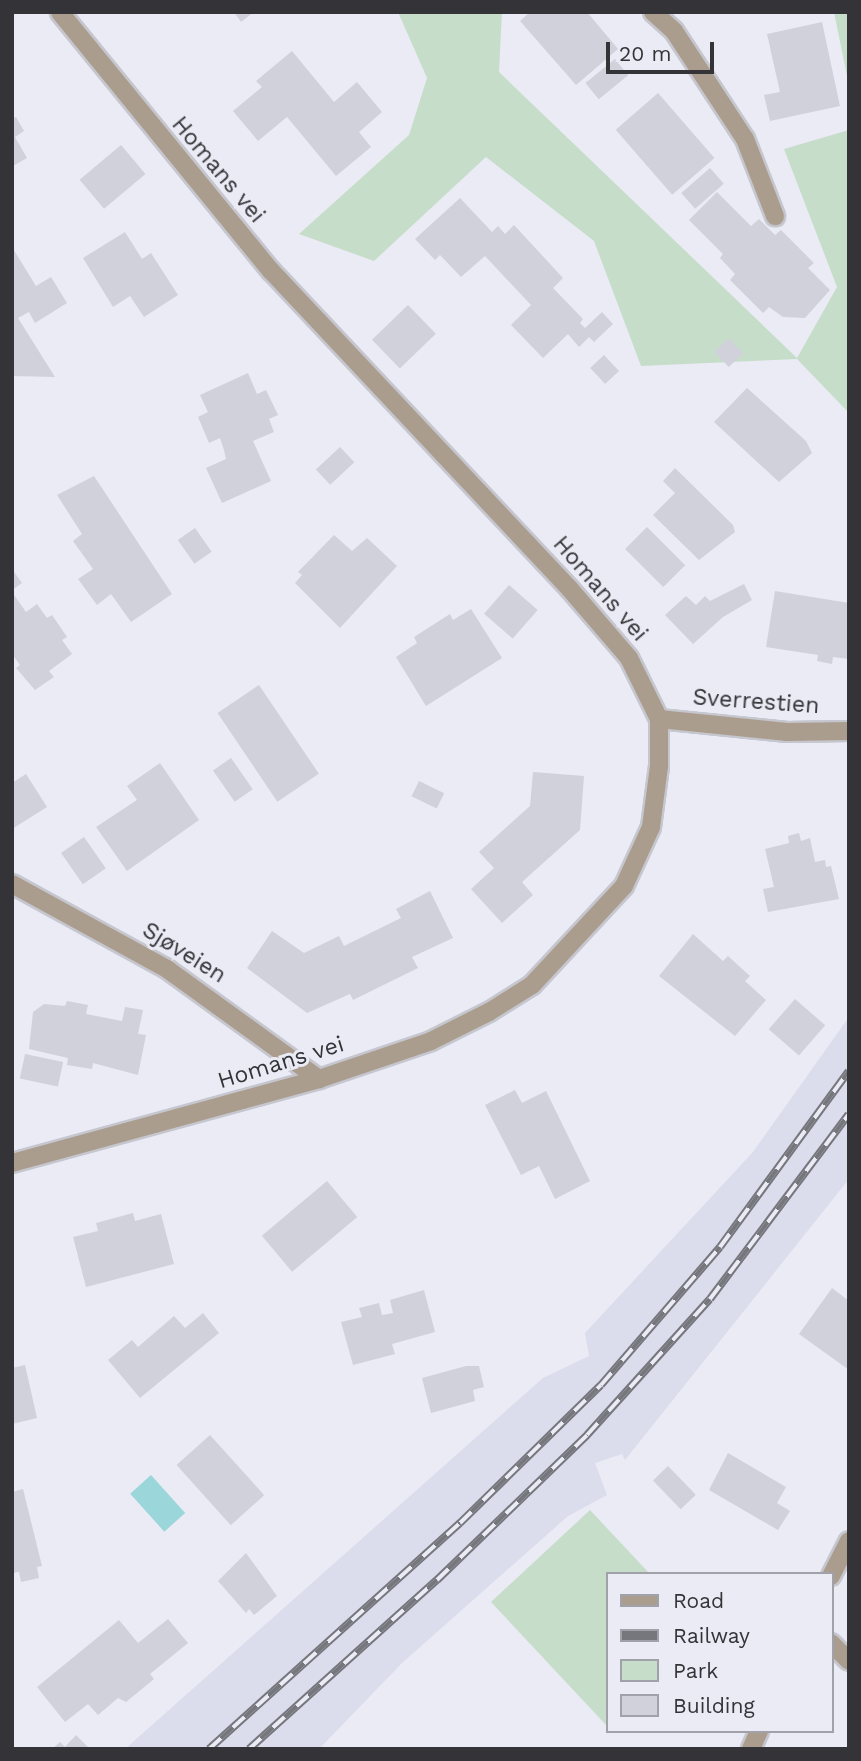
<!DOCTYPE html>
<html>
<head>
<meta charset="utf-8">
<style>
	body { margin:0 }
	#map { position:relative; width:861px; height:1761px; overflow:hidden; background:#eaebf5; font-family:"Work Sans",sans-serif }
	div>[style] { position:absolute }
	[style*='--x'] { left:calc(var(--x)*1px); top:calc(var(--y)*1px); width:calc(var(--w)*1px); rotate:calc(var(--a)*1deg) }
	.built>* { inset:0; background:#dbdcec }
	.green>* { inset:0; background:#c6ddc9 }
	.water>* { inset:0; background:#9bd6da; transform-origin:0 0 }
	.building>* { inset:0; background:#d0d1da; transform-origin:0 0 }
	.roads { filter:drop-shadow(2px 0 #c6c6cf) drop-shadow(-2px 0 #c6c6cf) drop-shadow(0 2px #c6c6cf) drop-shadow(0 -2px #c6c6cf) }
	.minor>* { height:18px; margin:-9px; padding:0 9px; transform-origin:9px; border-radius:9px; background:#aa9d8d }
	.rail>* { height:8px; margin-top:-4px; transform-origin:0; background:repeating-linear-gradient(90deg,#eaebf5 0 16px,#76777d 0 32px); box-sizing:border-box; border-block:2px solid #76777d }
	span { translate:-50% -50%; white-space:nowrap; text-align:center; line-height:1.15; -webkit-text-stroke:6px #eaebf5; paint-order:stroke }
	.street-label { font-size:23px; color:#343438 }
	.frame { position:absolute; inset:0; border:14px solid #343438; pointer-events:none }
	.legend { position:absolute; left:606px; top:1572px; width:228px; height:161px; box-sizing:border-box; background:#eaebf5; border:2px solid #a1a2a9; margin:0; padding:9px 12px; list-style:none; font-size:21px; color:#343438 }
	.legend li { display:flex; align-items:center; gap:14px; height:35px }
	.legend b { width:35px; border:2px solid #a1a2a9 }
	.scale { position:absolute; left:606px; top:42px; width:108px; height:32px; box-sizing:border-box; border:4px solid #343438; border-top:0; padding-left:9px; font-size:21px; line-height:24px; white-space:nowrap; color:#343438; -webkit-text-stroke:5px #eaebf5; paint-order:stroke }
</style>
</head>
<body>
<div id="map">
	<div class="built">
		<div style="clip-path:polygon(849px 1017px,849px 1179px,625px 1460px,622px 1454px,595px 1463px,607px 1495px,568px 1516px,402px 1663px,319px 1749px,125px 1749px,543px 1378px,589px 1356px,585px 1333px,753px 1152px)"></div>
	</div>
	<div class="green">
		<div style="clip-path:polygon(398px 12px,502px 12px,499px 72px,797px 358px,837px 287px,784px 149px,849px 130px,849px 413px,797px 359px,641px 366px,594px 241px,486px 157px,374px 261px,299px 234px,409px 135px,427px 78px)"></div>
		<div style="clip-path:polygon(834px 12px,849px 12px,849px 86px)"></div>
		<div style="clip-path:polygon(590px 1510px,650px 1574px,607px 1574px,607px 1726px,491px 1602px)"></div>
	</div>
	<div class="water">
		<div style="left:151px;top:1475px;width:51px;height:28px;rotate:48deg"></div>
	</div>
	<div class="building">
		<div style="clip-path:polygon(234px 12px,254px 12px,241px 22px)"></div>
		<div style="clip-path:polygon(530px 12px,587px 12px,618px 49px,576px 85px,520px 21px)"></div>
		<div style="clip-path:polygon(822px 22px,840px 106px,770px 121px,764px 95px,780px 92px,767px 34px)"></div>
		<div style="clip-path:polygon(292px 51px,334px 102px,357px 82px,382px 112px,359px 132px,371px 147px,336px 176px,287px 117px,258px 141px,233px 111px,262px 87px,256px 81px)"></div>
		<div style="left:615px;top:59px;width:21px;height:38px;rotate:51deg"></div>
		<div style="left:658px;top:93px;width:86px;height:56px;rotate:49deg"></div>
		<div style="clip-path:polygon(16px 117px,24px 131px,15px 137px,27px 158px,13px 166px,13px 183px,12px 119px)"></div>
		<div style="left:121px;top:145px;width:38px;height:54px;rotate:50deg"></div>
		<div style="left:710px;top:168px;width:21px;height:38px;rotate:49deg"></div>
		<div style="clip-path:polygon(717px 192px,751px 226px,759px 219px,775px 235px,781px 230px,814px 263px,808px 268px,830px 290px,805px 318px,783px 317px,769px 307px,763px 313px,730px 280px,735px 274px,720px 258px,723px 254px,689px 220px)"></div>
		<div style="clip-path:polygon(460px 198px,492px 232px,498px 226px,505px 234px,514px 225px,563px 278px,553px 288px,583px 319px,580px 323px,585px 328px,602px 312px,613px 324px,594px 342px,589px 337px,579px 347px,568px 334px,543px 358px,511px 325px,531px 305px,485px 256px,461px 277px,440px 255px,435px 260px,415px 239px)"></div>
		<div style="clip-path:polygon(125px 232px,142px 259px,151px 253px,178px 295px,144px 317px,130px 296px,113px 307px,83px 258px)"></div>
		<div style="clip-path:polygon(12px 247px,36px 286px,51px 277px,67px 303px,35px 323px,29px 312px,18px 318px,55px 377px,12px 376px)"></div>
		<div style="left:408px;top:305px;width:40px;height:50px;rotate:46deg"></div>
		<div style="left:729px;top:338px;width:21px;height:20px;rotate:47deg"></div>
		<div style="left:604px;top:355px;width:22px;height:19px;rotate:47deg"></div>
		<div style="clip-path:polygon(248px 373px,257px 394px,266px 390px,278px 415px,269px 419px,274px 432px,253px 441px,271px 481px,222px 503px,206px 468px,226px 459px,224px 450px,220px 438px,209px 443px,198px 417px,208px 412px,200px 395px)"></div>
		<div style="clip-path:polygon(747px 388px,806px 441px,812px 453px,779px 482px,714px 422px)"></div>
		<div style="left:340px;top:447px;width:21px;height:33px;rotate:47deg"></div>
		<div style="clip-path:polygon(675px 468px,733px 525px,735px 532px,699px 560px,653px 515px,675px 493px,663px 481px)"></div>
		<div style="clip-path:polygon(94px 476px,172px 594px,131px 622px,111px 594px,97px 605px,78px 579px,93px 569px,73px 541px,82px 534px,57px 495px)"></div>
		<div style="left:647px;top:527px;width:54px;height:31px;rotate:45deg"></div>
		<div style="left:195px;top:528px;width:29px;height:21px;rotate:55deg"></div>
		<div style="clip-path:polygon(334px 535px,352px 551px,367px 538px,397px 566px,340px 628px,295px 583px,302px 575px,298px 572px)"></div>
		<div style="clip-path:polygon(12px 569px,22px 583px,12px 590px)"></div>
		<div style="clip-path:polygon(744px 584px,752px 600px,723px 617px,693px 644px,665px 615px,686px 596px,696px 605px,705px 596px,710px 601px)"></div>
		<div style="left:509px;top:585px;width:38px;height:38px;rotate:41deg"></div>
		<div style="clip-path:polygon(775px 591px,849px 603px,849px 659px,833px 657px,832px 664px,817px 661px,818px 655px,766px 647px)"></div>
		<div style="clip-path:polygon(12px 592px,26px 612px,37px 604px,47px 618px,52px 615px,67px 637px,62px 640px,72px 654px,49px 671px,54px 677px,35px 690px,16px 668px,20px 665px,12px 654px)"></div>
		<div style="clip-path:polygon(471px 609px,502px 658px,426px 706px,396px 657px,417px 643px,414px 637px,450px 614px,453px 620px)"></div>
		<div style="left:259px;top:685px;width:107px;height:50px;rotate:56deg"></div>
		<div style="left:231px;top:758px;width:38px;height:22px;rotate:55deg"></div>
		<div style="clip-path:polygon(160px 763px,199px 820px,127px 871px,96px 827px,137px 800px,127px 786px)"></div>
		<div style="clip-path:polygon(533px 772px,584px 776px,580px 830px,522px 882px,533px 895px,502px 923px,471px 889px,494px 868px,479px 852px,530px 806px)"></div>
		<div style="clip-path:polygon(26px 774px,47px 807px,12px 829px,12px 783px)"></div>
		<div style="left:419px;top:781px;width:28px;height:17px;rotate:26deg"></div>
		<div style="clip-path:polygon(799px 833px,801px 841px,810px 838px,815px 862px,825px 860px,826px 867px,831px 866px,839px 899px,768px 912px,763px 889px,774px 887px,765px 849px,789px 843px,788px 836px)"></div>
		<div style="left:84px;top:837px;width:38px;height:28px;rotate:55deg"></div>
		<div style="clip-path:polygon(430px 891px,453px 938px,412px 957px,418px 968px,353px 1000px,350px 994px,307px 1013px,247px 968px,272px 931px,304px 953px,339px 936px,344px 946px,401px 918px,396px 909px)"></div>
		<div style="clip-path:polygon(693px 934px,723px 961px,728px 956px,750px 976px,745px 981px,766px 1000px,735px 1036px,659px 976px)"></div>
		<div style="left:795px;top:999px;width:40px;height:40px;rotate:41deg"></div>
		<div style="clip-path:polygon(67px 1001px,88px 1005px,86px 1014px,122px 1021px,125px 1007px,143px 1010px,138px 1034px,146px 1035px,138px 1075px,93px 1063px,92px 1069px,67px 1065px,68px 1058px,29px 1049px,33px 1012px,44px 1004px,65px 1006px)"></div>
		<div style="left:25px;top:1054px;width:39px;height:25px;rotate:12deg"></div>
		<div style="clip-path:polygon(515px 1090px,522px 1103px,546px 1091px,590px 1181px,555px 1199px,539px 1166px,521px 1175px,485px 1105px)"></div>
		<div style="left:327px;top:1181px;width:47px;height:85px;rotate:50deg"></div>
		<div style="clip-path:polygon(133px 1213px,135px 1221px,161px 1214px,174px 1264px,86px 1287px,73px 1237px,98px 1231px,96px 1223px)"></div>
		<div style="clip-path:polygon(832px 1288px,849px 1301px,849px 1370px,799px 1334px)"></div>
		<div style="clip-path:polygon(424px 1290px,435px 1332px,392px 1344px,395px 1354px,353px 1365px,341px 1322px,362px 1317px,359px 1308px,379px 1303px,382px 1315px,393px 1313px,390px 1300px)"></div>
		<div style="clip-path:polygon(203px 1313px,219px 1333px,140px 1398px,108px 1360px,132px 1340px,138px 1347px,174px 1316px,185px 1328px)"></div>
		<div style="clip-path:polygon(25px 1365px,37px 1418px,12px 1424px,12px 1368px)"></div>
		<div style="clip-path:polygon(466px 1366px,479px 1366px,484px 1387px,473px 1390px,475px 1401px,431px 1413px,422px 1378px)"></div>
		<div style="left:210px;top:1435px;width:81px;height:45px;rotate:48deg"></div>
		<div style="clip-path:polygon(728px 1453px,786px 1487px,777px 1503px,790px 1511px,778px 1530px,709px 1490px)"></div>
		<div style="left:668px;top:1466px;width:40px;height:21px;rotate:46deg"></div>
		<div style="clip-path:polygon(23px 1489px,42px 1566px,37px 1567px,39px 1578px,21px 1582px,19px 1572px,12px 1573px,12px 1492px)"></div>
		<div style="clip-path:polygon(246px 1553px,277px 1596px,254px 1615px,249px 1609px,246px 1613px,218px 1581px)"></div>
		<div style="clip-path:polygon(168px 1619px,188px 1643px,150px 1674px,154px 1679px,126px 1702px,118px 1698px,98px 1715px,88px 1704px,65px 1722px,37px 1687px,119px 1620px,138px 1643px)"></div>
		<div style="clip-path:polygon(76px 1735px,90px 1749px,52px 1749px,60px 1742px,65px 1747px)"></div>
	</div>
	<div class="roads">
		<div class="minor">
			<div style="--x:653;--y:12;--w:28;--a:42"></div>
			<div style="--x:674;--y:31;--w:129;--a:56.7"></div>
			<div style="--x:745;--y:139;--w:83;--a:68.7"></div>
			<div style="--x:659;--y:719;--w:129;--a:5.8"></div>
			<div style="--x:787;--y:732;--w:62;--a:-0.9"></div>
			<div style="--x:12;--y:884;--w:177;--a:28.7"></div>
			<div style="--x:167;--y:969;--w:188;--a:35.9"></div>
			<div style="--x:12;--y:1163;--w:318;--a:-15.3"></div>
			<div style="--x:319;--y:1079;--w:118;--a:-18.7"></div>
			<div style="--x:431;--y:1041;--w:65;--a:-26.6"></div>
			<div style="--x:489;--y:1012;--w:51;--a:-32.1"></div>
			<div style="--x:532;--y:985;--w:135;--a:-47.1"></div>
			<div style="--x:624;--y:886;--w:65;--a:-65.4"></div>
			<div style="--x:651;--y:827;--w:62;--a:-82.5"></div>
			<div style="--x:659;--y:766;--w:47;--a:-90"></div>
			<div style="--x:659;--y:719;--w:68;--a:-116.2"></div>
			<div style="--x:629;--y:658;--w:92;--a:-130.6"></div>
			<div style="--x:569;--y:588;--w:435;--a:-133.2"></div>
			<div style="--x:271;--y:271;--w:334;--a:-129.2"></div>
			<div style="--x:831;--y:1576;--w:39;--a:-63"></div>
			<div style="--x:831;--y:1643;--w:25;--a:45"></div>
			<div style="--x:751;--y:1749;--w:20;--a:-66"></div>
		</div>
	</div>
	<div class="rail">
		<div style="--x:209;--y:1749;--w:338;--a:-42"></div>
		<div style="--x:460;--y:1523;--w:197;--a:-44.4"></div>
		<div style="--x:601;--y:1385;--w:182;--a:-49.2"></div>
		<div style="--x:720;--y:1247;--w:218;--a:-53.8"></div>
		<div style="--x:249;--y:1749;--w:253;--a:-42"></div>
		<div style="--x:437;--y:1580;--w:209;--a:-44"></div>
		<div style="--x:587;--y:1435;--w:183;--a:-47.9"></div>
		<div style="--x:710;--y:1299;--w:231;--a:-53.1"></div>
	</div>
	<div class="street-label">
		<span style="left:218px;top:170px;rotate:50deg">Homans vei</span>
		<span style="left:600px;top:589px;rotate:49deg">Homans vei</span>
		<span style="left:756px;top:702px;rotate:4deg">Sverrestien</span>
		<span style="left:184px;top:953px;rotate:32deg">Sjøveien</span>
		<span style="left:281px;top:1063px;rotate:-17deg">Homans vei</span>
	</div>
	<div class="frame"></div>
	<ul class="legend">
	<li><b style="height:9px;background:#aa9d8d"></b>Road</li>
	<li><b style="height:9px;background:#76777d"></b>Railway</li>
	<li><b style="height:19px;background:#c6ddc9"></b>Park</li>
	<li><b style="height:19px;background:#d0d1da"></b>Building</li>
	</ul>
	<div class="scale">20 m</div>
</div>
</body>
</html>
